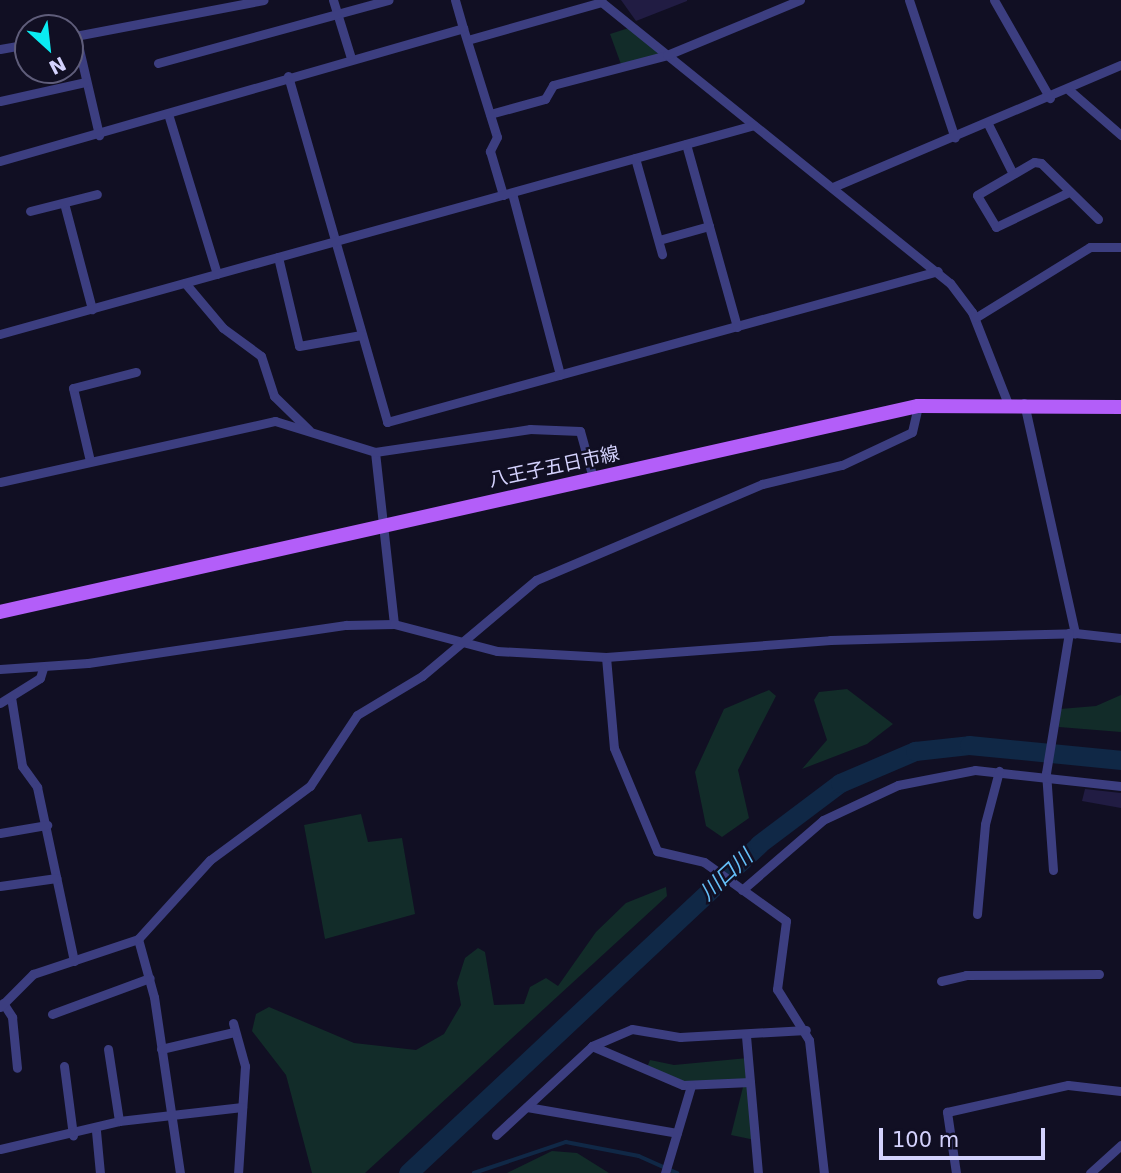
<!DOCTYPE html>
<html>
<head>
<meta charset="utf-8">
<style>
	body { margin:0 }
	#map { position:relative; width:1121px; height:1173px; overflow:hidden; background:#110f23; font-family:"DejaVu Sans","Noto Sans JP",sans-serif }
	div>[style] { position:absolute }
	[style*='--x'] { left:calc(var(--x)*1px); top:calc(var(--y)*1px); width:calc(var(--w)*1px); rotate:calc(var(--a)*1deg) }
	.green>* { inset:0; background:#122c29 }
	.stream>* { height:3.5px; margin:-1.75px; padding:0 1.75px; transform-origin:1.75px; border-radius:1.75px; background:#102846 }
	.river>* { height:19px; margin:-9.5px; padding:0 9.5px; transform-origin:9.5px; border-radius:9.5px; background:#102846 }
	.building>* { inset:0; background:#211c43 }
	.street>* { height:9px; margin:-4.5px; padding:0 4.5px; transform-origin:4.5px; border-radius:4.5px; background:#3c3e80 }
	.primary>* { height:14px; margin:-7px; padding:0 7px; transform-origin:7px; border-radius:7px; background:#b35ef9 }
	span { translate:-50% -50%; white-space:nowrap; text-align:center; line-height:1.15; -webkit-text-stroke:5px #110f23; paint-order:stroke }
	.street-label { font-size:19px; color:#d4d2fd }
	.water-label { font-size:21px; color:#65c0f9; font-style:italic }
	.north { position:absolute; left:14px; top:14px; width:70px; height:70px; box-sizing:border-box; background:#110f23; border:2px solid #5f5d7a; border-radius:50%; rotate:153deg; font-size:19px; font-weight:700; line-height:28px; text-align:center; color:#d4d2fd }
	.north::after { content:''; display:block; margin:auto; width:24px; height:32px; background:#0aecf2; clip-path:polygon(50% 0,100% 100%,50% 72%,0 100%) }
	.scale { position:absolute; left:879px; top:1128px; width:166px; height:32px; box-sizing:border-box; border:4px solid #d4d2fd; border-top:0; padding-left:9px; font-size:21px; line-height:24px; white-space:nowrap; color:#d4d2fd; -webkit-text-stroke:5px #110f23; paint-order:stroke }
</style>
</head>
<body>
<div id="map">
	<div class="green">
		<div style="clip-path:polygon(632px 27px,667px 55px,622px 67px,610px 34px)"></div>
		<div style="clip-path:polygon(847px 689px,893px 724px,867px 744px,802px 769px,827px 740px,814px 700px,819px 692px)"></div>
		<div style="clip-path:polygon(769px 690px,776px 696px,738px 770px,749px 818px,722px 837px,706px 826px,695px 772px,724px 709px)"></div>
		<div style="clip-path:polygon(1121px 695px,1121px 732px,1059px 727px,1060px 709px,1096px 706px)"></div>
		<div style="clip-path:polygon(361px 814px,368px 842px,402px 838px,415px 914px,325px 939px,304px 825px)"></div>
		<div style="clip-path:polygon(666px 887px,667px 896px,365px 1173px,312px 1173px,286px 1075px,252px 1031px,256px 1014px,269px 1007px,354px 1043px,416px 1050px,444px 1034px,461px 1005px,457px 983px,465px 958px,478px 948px,485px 952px,494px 1005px,524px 1004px,530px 987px,546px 978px,558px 986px,596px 932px,626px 903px)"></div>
		<div style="clip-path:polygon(748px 1058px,755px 1140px,731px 1135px,744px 1083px,691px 1086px,646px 1070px,650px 1060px,674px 1065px)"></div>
		<div style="clip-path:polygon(552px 1151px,577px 1153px,609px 1173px,507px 1173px)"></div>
	</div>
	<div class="stream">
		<div style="--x:474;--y:1173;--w:97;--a:-18.6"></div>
		<div style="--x:566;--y:1142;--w:74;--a:10.9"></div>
		<div style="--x:639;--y:1156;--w:42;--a:24.1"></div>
	</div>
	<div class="river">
		<div style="--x:408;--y:1173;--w:481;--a:-43.1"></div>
		<div style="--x:759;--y:844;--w:101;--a:-37"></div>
		<div style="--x:840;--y:783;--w:82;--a:-23.1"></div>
		<div style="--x:915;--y:751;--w:54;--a:-6.3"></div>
		<div style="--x:969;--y:745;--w:153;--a:5.6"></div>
	</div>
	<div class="building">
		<div style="clip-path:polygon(621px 0,687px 0,687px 1px,636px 21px)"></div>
		<div style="clip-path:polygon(1085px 789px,1121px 793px,1121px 808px,1082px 801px)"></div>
	</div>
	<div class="street">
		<div style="--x:333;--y:0;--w:61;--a:72.8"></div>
		<div style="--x:599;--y:0;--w:451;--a:38.9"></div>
		<div style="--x:950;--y:283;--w:36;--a:53"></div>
		<div style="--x:972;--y:312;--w:99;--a:68.6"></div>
		<div style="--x:909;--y:0;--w:145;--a:71.6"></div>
		<div style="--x:994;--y:0;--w:113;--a:60.3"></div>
		<div style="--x:463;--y:28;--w:114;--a:72.7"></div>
		<div style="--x:497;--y:137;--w:16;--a:117"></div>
		<div style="--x:490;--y:151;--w:46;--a:73.5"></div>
		<div style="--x:76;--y:36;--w:102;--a:76.9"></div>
		<div style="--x:70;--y:37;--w:197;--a:-10.8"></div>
		<div style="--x:471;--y:39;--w:136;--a:-15.8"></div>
		<div style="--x:0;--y:49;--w:28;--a:-10"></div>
		<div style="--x:158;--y:63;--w:239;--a:-15.3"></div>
		<div style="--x:288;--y:76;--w:360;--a:74"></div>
		<div style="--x:387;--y:422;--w:571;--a:-15.33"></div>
		<div style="--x:1069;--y:90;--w:69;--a:40.9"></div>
		<div style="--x:0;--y:101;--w:88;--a:-12.5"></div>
		<div style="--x:490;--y:114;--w:57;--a:-15.3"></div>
		<div style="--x:545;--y:99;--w:16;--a:-60"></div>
		<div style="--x:553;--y:85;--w:118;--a:-14.7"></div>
		<div style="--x:667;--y:55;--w:144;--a:-22.5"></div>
		<div style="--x:169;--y:117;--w:164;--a:73"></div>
		<div style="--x:988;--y:124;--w:54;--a:63.4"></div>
		<div style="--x:686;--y:144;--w:190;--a:74.4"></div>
		<div style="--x:635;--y:158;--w:100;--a:74.3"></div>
		<div style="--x:0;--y:161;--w:482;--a:-16"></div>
		<div style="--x:463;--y:28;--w:29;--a:-106"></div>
		<div style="--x:833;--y:187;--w:313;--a:-23"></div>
		<div style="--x:1069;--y:192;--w:81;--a:154.4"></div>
		<div style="--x:996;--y:227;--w:37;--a:-121"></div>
		<div style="--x:977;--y:195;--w:66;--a:-30.1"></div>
		<div style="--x:1034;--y:162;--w:7;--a:8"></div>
		<div style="--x:1041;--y:163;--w:80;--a:44.5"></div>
		<div style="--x:512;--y:193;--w:188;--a:75.2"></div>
		<div style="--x:64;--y:203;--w:110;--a:75.2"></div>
		<div style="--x:30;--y:211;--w:69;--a:-14.2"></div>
		<div style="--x:659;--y:240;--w:52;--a:-15.6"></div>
		<div style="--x:278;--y:257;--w:91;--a:76.7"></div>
		<div style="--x:299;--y:346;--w:63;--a:-10.1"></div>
		<div style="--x:185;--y:283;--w:59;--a:49.8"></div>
		<div style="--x:223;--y:328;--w:47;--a:36.4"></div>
		<div style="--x:261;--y:356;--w:42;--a:72"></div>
		<div style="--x:274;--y:396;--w:49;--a:44.2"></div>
		<div style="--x:975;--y:318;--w:135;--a:-31.7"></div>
		<div style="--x:1090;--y:247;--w:31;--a:0"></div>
		<div style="--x:0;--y:334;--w:782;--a:-15.49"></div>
		<div style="--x:1024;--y:403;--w:236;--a:77.5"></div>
		<div style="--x:375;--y:452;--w:173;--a:83.7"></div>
		<div style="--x:90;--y:461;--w:75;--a:-103.1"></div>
		<div style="--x:73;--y:388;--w:65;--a:-14.3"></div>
		<div style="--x:0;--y:482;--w:282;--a:-12.5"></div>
		<div style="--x:275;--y:421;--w:105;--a:17.2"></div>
		<div style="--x:375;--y:452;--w:157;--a:-8.4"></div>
		<div style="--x:530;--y:429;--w:50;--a:2.3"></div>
		<div style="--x:580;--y:431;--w:49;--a:74.5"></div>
		<div style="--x:606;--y:657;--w:91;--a:85"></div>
		<div style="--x:614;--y:748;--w:112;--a:67.3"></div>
		<div style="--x:657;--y:851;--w:48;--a:13.2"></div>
		<div style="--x:704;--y:862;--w:101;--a:35.7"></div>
		<div style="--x:786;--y:921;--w:69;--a:97.5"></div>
		<div style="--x:777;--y:989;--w:60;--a:57.9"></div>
		<div style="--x:809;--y:1040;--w:134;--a:83.6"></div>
		<div style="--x:0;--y:669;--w:88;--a:-3.9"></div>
		<div style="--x:88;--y:663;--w:261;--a:-8.4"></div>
		<div style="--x:346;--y:625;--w:48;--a:-1.2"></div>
		<div style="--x:394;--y:624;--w:106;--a:14.7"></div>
		<div style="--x:497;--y:651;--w:109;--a:3.2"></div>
		<div style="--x:606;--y:657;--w:225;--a:-4.3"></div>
		<div style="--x:830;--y:640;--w:245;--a:-1.6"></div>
		<div style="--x:1075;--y:633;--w:46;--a:6.2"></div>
		<div style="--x:11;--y:697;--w:70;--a:80.9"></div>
		<div style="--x:22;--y:766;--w:26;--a:54"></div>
		<div style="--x:37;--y:787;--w:178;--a:78"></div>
		<div style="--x:0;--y:703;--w:47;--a:-32"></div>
		<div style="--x:40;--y:678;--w:10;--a:-73"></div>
		<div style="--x:0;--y:833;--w:48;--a:-9.7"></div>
		<div style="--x:1053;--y:870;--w:97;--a:-94.1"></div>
		<div style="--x:1046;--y:773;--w:142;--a:-80.7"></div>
		<div style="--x:0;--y:886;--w:57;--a:-8.1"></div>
		<div style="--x:742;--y:890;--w:107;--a:-40.8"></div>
		<div style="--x:823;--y:820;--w:83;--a:-25"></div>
		<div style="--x:898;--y:785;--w:78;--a:-11"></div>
		<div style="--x:975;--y:770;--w:147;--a:6.3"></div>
		<div style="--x:977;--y:914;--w:90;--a:-84.9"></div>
		<div style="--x:985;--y:824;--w:55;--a:-75.2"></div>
		<div style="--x:138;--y:939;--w:60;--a:74.6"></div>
		<div style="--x:154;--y:997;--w:178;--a:81.6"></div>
		<div style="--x:941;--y:981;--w:26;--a:-13"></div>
		<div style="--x:966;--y:975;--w:133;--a:-0.4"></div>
		<div style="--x:3;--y:1003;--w:17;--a:57"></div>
		<div style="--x:12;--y:1017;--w:51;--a:84.4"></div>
		<div style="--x:0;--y:1007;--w:47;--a:-45"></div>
		<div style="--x:33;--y:974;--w:111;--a:-18.4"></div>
		<div style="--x:138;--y:939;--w:107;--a:-47.7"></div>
		<div style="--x:210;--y:860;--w:124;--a:-36.5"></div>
		<div style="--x:310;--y:786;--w:85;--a:-56.5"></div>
		<div style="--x:357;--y:715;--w:76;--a:-31"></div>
		<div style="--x:422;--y:676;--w:149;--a:-40.1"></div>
		<div style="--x:536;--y:580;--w:246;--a:-23"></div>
		<div style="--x:762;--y:484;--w:82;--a:-13.4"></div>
		<div style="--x:842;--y:465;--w:77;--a:-25.2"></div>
		<div style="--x:912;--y:432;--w:27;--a:-77"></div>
		<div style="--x:52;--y:1014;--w:104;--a:-20.2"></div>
		<div style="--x:233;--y:1023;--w:45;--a:74.4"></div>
		<div style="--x:245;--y:1066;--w:107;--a:93.7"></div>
		<div style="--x:746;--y:1036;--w:138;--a:85"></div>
		<div style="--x:592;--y:1046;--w:43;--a:-23"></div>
		<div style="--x:632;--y:1029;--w:49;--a:9.5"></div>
		<div style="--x:680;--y:1037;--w:126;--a:-3.2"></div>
		<div style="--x:108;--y:1049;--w:73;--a:81.3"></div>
		<div style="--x:161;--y:1049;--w:75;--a:-13.1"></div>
		<div style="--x:64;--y:1066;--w:70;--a:82.6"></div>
		<div style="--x:527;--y:1107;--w:152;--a:9.8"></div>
		<div style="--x:96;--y:1131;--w:42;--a:84.6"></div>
		<div style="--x:496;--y:1135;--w:131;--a:-42.8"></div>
		<div style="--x:592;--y:1046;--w:99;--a:23.2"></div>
		<div style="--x:683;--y:1085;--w:67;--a:-2.6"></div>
		<div style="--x:0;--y:1149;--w:122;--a:-13.2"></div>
		<div style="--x:119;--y:1121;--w:124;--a:-6.5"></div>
		<div style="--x:665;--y:1173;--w:91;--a:-73.4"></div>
		<div style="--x:956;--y:1173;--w:62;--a:-98.4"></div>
		<div style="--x:947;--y:1112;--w:124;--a:-12.6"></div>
		<div style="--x:1068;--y:1085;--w:53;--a:6.5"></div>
		<div style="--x:1090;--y:1173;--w:42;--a:-42.1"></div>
	</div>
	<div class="primary">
		<div style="--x:0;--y:612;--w:941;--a:-12.65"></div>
		<div style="--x:918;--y:406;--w:203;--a:0.3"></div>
	</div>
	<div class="street-label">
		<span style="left:554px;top:467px;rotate:-12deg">八王子五日市線</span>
	</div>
	<div class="water-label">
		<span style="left:726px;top:875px;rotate:-43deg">川口川</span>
	</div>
	<div class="north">N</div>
	<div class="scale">100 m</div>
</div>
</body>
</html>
